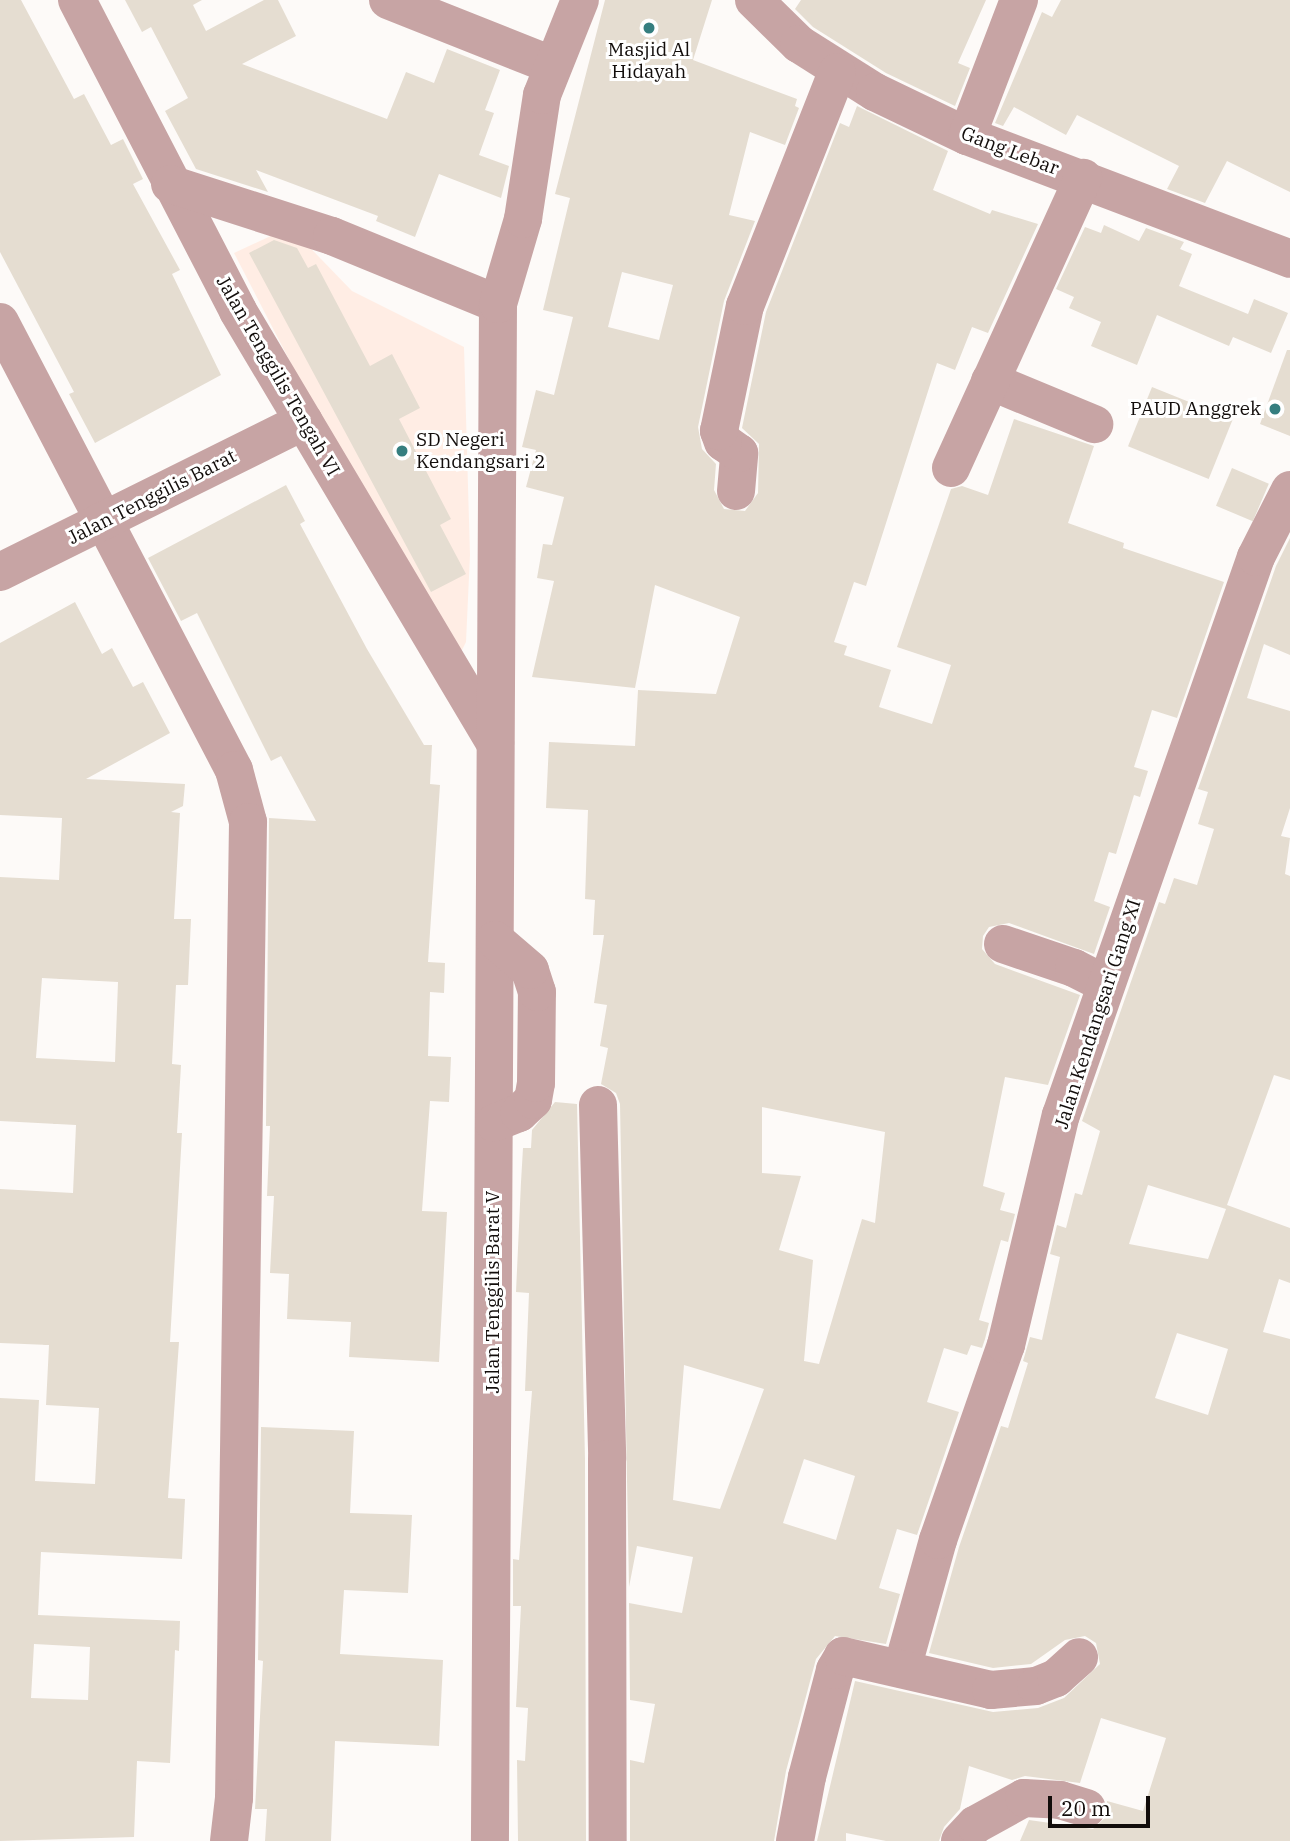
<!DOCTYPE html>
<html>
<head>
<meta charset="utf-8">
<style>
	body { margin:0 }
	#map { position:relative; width:1290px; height:1841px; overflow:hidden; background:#fdfaf8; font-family:"IBM Plex Serif",serif }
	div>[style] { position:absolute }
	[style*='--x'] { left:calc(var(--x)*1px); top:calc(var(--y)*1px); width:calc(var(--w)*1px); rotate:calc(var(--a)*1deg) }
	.built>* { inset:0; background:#ffede4 }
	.building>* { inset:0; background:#e5ddd1; transform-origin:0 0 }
	.minor>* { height:38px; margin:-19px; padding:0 19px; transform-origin:19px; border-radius:19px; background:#c7a4a4 }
	.dots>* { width:19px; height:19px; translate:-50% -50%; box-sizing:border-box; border:4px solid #fff; border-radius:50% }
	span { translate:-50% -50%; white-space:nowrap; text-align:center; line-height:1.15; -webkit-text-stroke:6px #fff; paint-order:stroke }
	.poi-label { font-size:19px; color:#120d0b }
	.right { translate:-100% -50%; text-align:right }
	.left { translate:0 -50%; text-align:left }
	.street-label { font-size:19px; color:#120d0b }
	.scale { position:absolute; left:1048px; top:1796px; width:102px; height:32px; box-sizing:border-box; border:4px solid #120d0b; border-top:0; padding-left:9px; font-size:21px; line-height:24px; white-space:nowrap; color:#120d0b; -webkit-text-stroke:5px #fff; paint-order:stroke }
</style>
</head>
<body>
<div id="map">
	<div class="built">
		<div style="clip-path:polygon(290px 227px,352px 291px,464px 347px,470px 555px,466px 642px,456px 662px,433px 638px,234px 253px)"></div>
	</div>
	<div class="building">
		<div style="clip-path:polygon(0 0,21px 0,74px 99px,84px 94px,111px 145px,123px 139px,143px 179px,133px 184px,180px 270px,172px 274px,221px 375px,95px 443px,69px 394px,74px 392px,0 252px)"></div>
		<div style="clip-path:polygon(125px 0,202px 0,193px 5px,206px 31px,264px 0,278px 0,296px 36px,242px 64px,387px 119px,406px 72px,434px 83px,447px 49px,500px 70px,485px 110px,494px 113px,479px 155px,509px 166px,501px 198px,439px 174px,415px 237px,376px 221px,378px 216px,256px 170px,268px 192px,196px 169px,165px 111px,188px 98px,151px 27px,142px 32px)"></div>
		<div style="clip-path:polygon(evenodd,605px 0,712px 0,693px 60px,797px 99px,795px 106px,799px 108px,785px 145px,750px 132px,729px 215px,755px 221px,724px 301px,698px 427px,702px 449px,716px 464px,714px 490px,724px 509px,745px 511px,758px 493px,759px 444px,742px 428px,766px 312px,840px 123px,849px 127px,857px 106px,948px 151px,933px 190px,990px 214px,992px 210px,1038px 224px,988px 333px,972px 327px,955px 370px,937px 363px,866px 586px,854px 582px,834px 642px,847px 646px,844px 655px,891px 670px,879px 707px,932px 724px,951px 665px,897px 647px,951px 489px,962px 486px,988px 495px,1014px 419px,1094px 446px,1068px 523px,1124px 543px,1123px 548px,1224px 582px,1177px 718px,1152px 710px,1134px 767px,1148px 771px,1140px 797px,1134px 795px,1116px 854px,1109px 852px,1094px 901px,1110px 907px,1094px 954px,1009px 923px,989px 927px,983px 936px,982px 949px,995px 964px,1080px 995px,1048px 1085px,1005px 1077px,983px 1186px,1005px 1193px,1000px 1210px,1015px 1214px,1008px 1242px,1001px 1240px,979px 1320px,989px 1323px,985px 1339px,982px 1348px,971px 1345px,967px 1355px,944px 1348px,927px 1402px,959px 1412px,917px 1535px,897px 1529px,879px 1588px,900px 1594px,886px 1644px,835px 1636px,816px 1659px,786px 1771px,774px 1841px,630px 1841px,630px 1760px,644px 1763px,655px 1704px,630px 1700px,629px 1603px,682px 1613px,693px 1557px,637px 1546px,629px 1587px,620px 1104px,616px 1093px,601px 1084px,608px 1048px,600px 1046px,607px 1005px,594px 1003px,604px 935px,593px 935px,595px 900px,585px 899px,588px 810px,546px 808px,549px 742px,635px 746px,638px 690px,716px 694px,740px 617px,655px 585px,635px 688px,532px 677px,554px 581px,537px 578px,543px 544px,552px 545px,564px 497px,526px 487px,536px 450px,522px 447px,536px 390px,554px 395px,573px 317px,543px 310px,570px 198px,555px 194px,605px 0,622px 272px,673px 285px,659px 340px,608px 327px,622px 272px,605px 0,762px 1107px,885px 1132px,875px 1223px,862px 1219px,819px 1364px,804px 1361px,813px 1260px,779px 1250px,801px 1176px,762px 1173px,762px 1107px,605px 0,684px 1365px,764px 1389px,720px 1509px,673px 1500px,684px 1365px,605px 0,804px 1459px,855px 1476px,836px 1540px,783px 1523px,804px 1459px)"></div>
		<div style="clip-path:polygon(801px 0,986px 0,958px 63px,970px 68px,955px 106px,886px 73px,813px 27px,795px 9px)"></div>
		<div style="clip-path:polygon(1061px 0,1290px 0,1290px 192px,1227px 161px,1205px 203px,1167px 189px,1179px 166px,1077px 115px,1066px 135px,1014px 107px,1003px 126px,995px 123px,1042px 12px,1052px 17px)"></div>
		<div style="clip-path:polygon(1104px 225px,1139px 241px,1146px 228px,1184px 242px,1180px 249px,1192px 254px,1179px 286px,1248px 314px,1254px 299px,1288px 313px,1271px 353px,1233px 337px,1229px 346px,1157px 315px,1137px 365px,1091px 346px,1101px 322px,1069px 308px,1074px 297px,1056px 289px,1085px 227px,1101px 233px)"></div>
		<div style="clip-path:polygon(274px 240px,297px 248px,308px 268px,316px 264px,370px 366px,392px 354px,420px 408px,399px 419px,451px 519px,440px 525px,466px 574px,431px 592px,249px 253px)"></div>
		<div style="clip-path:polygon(1287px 350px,1290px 350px,1290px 436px,1260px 424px)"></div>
		<div style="left:1152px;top:387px;width:87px;height:64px;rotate:22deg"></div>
		<div style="left:1232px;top:468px;width:40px;height:41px;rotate:23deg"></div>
		<div style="clip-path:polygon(286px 485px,305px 521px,300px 524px,367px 649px,424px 745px,432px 745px,430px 784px,440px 785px,428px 962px,445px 963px,444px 993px,430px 992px,428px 1056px,451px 1057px,449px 1102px,430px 1101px,422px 1211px,447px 1212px,439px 1362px,349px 1357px,351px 1322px,287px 1319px,289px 1274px,270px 1273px,274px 1196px,267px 1196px,270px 1126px,266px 1126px,269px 818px,316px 821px,281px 756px,271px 761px,197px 613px,181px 621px,148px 558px)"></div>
		<div style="clip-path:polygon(evenodd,1290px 538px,1290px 655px,1264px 644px,1247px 698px,1290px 711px,1290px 808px,1281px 836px,1290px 838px,1285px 874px,1290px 876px,1290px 1080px,1274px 1075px,1227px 1205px,1290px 1228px,1290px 1283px,1279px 1279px,1263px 1332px,1290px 1339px,1290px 1841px,1020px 1841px,1029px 1820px,1093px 1829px,1108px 1815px,1107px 1801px,1143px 1811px,1166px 1738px,1101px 1718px,1080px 1783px,1025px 1776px,1012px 1780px,969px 1766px,960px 1809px,944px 1827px,939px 1841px,886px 1841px,846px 1833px,846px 1841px,817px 1841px,855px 1681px,993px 1712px,1038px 1708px,1064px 1698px,1100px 1664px,1096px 1643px,1085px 1636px,1065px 1640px,1031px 1664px,993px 1668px,929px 1653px,959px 1547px,1001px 1426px,1008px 1428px,1028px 1363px,1023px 1361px,1030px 1337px,1042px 1340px,1060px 1257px,1050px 1254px,1057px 1225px,1066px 1228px,1075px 1193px,1082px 1195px,1100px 1131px,1082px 1121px,1159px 902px,1165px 904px,1174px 878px,1197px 885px,1214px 829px,1198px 824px,1208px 792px,1198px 789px,1276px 566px,1290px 538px,1148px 1185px,1226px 1209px,1208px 1259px,1129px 1244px,1148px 1185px,1290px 538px,1177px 1333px,1228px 1349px,1208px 1415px,1155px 1398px,1177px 1333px)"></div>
		<div style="clip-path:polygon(evenodd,75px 602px,102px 654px,112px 648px,133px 687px,143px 682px,170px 733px,86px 779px,185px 784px,183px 806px,171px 812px,180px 813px,174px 919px,191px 919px,188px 985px,176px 985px,172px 1064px,181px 1065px,177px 1133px,182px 1133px,170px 1342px,179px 1342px,168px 1498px,185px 1499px,182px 1559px,41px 1552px,38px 1615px,180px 1621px,179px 1651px,175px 1650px,170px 1763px,137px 1761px,134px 1837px,0 1841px,0 1398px,39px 1400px,35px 1481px,95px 1484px,99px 1408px,46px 1405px,49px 1345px,0 1343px,0 1189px,73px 1193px,76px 1125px,0 1121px,0 877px,59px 880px,62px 818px,0 815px,0 643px,75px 602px,42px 978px,118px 982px,115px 1062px,36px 1058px,42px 978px,75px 602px,34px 1644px,90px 1647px,88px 1700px,31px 1698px,34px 1644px)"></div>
		<div style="clip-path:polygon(555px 1102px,577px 1104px,585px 1459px,586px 1841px,518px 1841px,517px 1760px,525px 1761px,528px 1708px,516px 1707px,521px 1606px,513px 1606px,513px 1559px,519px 1560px,532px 1391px,525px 1391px,529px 1293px,516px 1292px,521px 1182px,523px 1148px,531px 1148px,532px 1130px)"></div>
		<div style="clip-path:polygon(261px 1427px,354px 1431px,350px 1513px,412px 1515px,408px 1593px,344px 1590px,340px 1654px,443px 1660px,439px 1746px,335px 1741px,331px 1841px,265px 1841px,267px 1809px,255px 1809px,263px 1661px,258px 1660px)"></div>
	</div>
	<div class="minor">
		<div style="--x:77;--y:0;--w:350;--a:62.6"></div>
		<div style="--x:238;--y:311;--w:503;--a:59.25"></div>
		<div style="--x:388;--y:0;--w:175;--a:21.7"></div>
		<div style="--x:754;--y:0;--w:63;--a:44.4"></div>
		<div style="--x:799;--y:44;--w:90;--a:32.3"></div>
		<div style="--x:875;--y:92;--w:102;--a:25.6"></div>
		<div style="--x:967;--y:136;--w:346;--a:20.8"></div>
		<div style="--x:967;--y:136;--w:146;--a:-69.1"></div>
		<div style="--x:170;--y:184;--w:170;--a:17.8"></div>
		<div style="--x:332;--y:236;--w:179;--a:22.3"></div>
		<div style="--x:498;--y:304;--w:1537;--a:90.3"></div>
		<div style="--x:498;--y:304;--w:89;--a:-73.6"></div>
		<div style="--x:523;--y:219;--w:125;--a:-81.3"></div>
		<div style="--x:542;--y:95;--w:102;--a:-68.2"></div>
		<div style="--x:0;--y:322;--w:505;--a:62.42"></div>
		<div style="--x:234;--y:770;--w:54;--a:74.9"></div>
		<div style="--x:248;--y:822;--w:976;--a:90.82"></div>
		<div style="--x:234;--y:1798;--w:43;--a:96.6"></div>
		<div style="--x:990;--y:381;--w:113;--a:22.5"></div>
		<div style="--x:951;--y:468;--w:319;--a:-65.5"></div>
		<div style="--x:736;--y:491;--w:38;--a:-85"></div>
		<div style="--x:739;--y:453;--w:19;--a:-145"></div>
		<div style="--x:723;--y:442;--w:12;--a:-110"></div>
		<div style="--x:719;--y:431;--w:128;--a:-78.3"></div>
		<div style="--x:745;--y:306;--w:251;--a:-68.5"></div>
		<div style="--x:0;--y:572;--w:339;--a:-26.4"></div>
		<div style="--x:1003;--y:944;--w:75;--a:18.7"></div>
		<div style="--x:1074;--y:968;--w:36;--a:27"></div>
		<div style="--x:598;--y:1105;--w:354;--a:88.5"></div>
		<div style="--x:607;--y:1459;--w:382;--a:89.9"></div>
		<div style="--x:494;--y:1123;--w:27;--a:-22"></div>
		<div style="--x:519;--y:1113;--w:19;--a:-43"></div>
		<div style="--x:533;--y:1100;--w:17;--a:-80"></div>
		<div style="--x:536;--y:1083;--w:91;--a:-89.4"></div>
		<div style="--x:537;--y:992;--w:23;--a:-108"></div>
		<div style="--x:530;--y:970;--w:46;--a:-139.4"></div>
		<div style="--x:902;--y:1669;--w:134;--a:-74.4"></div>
		<div style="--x:938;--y:1540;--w:207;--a:-70.8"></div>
		<div style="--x:1006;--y:1345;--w:236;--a:-76.6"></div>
		<div style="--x:1061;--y:1115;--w:591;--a:-70.74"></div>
		<div style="--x:1256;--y:557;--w:75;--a:-63.1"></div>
		<div style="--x:795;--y:1841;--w:65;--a:-79.4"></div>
		<div style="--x:807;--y:1777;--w:111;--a:-75.3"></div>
		<div style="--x:835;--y:1670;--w:16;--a:-60"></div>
		<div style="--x:843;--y:1656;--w:152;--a:12.9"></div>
		<div style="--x:991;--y:1690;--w:45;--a:-5.1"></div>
		<div style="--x:1036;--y:1686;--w:22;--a:-22"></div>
		<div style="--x:1056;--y:1678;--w:31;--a:-42"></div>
		<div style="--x:960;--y:1841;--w:22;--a:-47"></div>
		<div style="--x:975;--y:1825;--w:56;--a:-28.9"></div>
		<div style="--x:1024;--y:1798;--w:36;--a:3"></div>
		<div style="--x:1060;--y:1800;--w:28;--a:17"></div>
	</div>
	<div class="dots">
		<div style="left:649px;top:28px;background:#357e7f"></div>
		<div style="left:1275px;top:409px;background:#357e7f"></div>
		<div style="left:402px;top:451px;background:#357e7f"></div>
	</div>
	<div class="poi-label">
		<span style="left:649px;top:61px">Masjid Al<br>Hidayah</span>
		<span class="right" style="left:1261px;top:409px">PAUD Anggrek</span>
		<span class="left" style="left:416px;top:451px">SD Negeri<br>Kendangsari 2</span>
	</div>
	<div class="street-label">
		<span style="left:1010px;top:151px;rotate:21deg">Gang Lebar</span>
		<span style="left:278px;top:376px;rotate:60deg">Jalan Tenggilis Tengah VI</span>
		<span style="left:152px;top:497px;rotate:-27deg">Jalan Tenggilis Barat</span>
		<span style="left:1098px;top:1014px;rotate:-72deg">Jalan Kendangsari Gang XI</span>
		<span style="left:493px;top:1292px;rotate:-90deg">Jalan Tenggilis Barat V</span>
	</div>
	<div class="scale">20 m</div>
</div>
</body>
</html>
